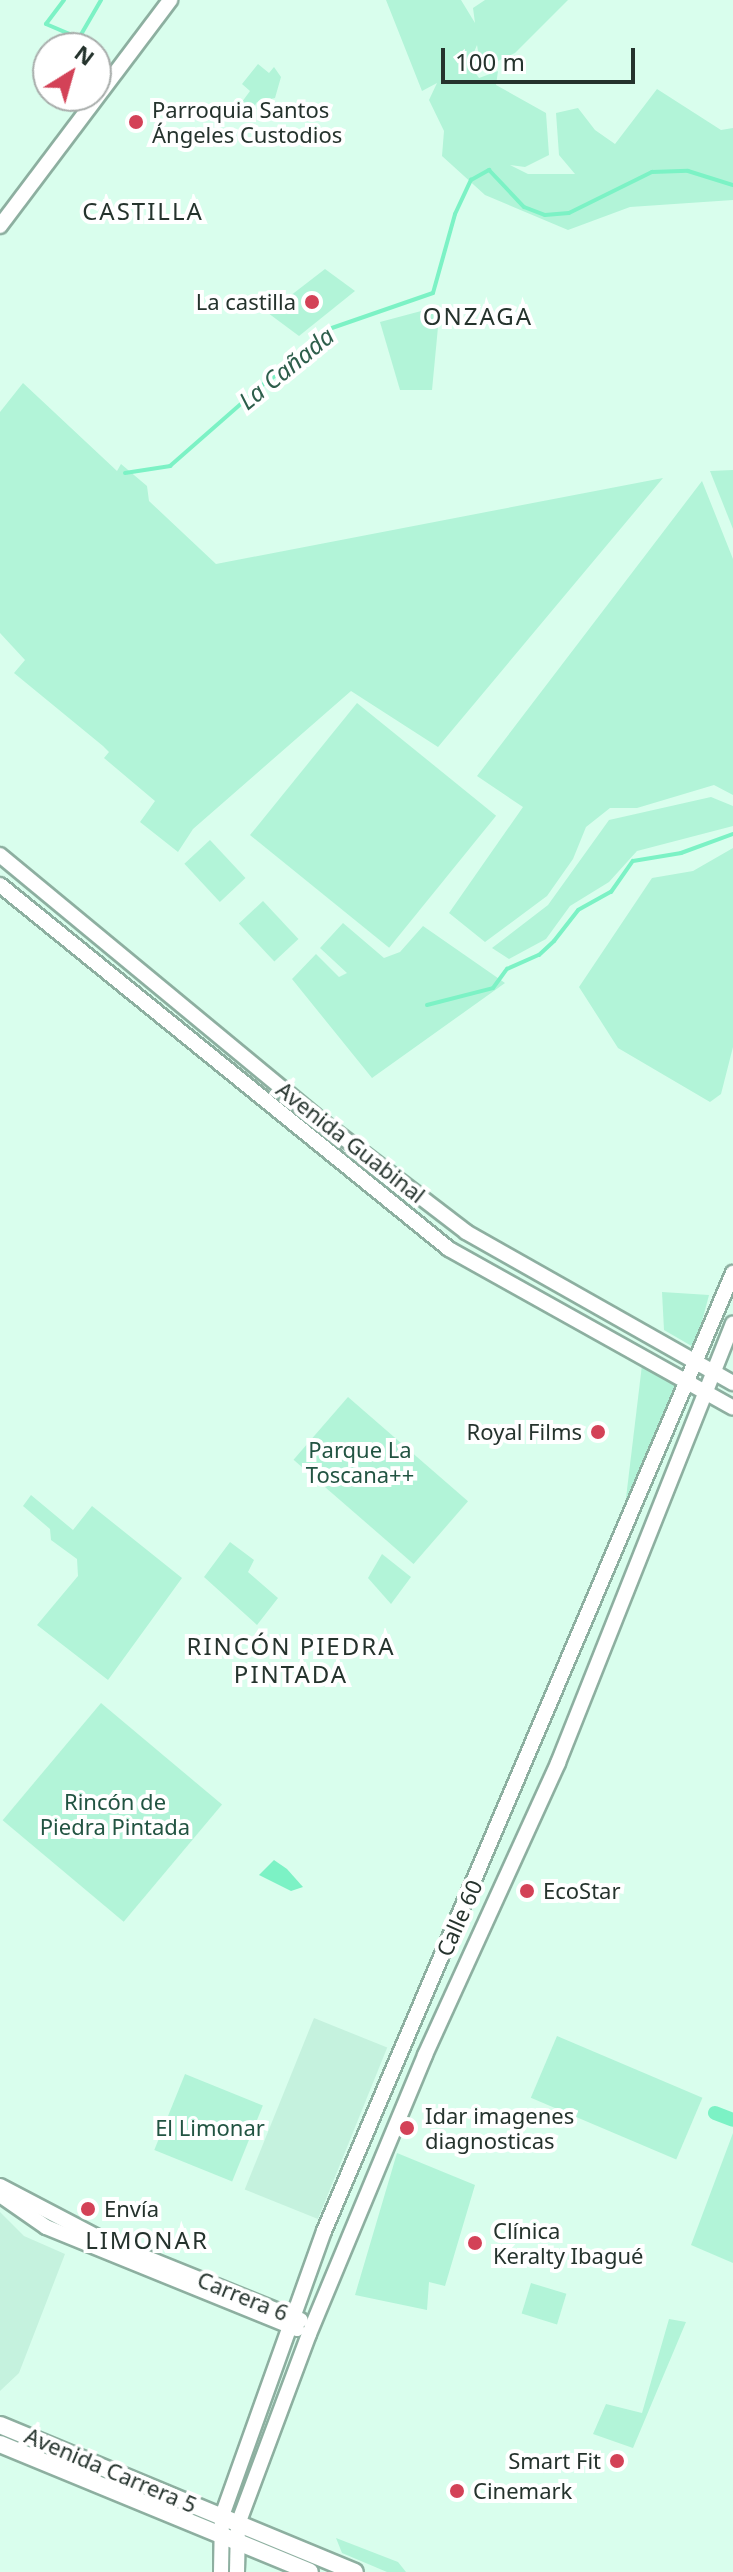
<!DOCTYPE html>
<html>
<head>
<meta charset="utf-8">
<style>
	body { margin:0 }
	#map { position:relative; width:733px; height:2572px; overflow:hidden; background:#d9feed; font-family:"Noto Sans",sans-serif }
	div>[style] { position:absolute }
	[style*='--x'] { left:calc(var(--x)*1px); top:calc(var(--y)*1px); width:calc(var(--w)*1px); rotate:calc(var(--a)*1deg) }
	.built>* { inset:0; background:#c5f2de; transform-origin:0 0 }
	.green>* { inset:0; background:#b2f4d8; transform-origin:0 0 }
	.water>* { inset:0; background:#7cf2c5 }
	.stream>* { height:4px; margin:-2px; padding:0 2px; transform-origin:2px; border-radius:2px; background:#7cf2c5 }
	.canal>* { height:14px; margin:-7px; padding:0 7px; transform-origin:7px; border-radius:7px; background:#7cf2c5 }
	.roads { filter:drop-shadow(2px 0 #8dafa0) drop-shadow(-2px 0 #8dafa0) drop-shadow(0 2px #8dafa0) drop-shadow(0 -2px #8dafa0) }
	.secondary>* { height:14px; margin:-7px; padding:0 7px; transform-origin:7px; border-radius:7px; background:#fff }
	.primary>* { height:16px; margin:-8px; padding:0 8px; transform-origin:8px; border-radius:8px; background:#fff }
	.dots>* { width:22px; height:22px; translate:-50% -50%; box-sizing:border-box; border:4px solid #fff; border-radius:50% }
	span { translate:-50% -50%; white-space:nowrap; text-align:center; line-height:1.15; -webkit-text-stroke:8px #fff; paint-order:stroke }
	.poi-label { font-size:22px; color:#25332d }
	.left { translate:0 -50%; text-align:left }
	.right { translate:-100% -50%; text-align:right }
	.street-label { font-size:22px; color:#25332d }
	.park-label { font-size:22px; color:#225442 }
	.neighbourhood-label { font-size:24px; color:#25332d; letter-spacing:2px }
	.water-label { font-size:24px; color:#2d5e4b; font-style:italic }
	.north { position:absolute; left:32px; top:32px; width:80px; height:80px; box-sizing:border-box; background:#fff; border:2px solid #a8adab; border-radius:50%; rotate:37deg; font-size:22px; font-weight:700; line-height:32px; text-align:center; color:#25332d }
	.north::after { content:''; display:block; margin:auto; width:28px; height:36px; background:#d34257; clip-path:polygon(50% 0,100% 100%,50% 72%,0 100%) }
	.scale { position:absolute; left:441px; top:48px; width:194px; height:36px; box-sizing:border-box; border:4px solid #25332d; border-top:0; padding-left:10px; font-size:24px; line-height:28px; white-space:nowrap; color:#25332d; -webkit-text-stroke:6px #fff; paint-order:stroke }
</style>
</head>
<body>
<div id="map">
	<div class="built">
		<div style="left:314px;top:2018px;width:79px;height:185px;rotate:22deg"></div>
		<div style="clip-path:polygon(0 2212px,24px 2236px,65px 2254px,19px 2373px,0 2391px)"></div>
	</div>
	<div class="green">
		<div style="clip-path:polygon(386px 0,461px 0,475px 23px,473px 8px,485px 0,568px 0,515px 53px,481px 69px,477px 45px,469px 64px,479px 78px,498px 71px,496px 85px,546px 113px,549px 155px,525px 167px,510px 165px,528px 174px,575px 174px,559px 155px,556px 113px,578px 108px,595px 130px,615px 144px,657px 89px,721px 130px,733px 128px,733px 200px,630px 207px,568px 230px,485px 195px,442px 156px,444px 131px,429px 100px,437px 83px,422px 91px)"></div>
		<div style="clip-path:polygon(258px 64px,269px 73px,274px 67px,281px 77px,275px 98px,257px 102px,250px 113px,239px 106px,250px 91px,242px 84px)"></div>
		<div style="clip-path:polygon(325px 269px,355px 291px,299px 336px,268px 313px)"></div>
		<div style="clip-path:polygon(440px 306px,432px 390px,400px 390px,380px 322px)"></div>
		<div style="clip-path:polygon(23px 383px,117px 471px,121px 464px,147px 486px,149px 501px,216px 564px,663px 478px,438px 747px,351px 691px,193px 829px,178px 852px,140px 822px,155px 801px,104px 758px,109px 752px,103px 746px,14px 673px,25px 660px,0 633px,0 412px)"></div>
		<div style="clip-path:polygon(733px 470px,733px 529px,710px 471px)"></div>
		<div style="clip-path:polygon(702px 481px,733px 559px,733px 795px,714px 785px,637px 808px,610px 808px,586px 827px,573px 859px,547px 896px,485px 942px,449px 913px,523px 807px,477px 776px)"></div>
		<div style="left:357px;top:703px;width:179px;height:170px;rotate:39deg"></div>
		<div style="clip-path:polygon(711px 797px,733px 806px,733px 826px,637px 851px,609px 882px,570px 906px,546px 939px,509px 959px,492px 948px,548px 905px,609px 820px)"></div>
		<div style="left:210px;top:840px;width:52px;height:35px;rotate:47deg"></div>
		<div style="clip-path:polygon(733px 848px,733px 1047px,721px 1094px,710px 1102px,618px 1048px,579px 987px,652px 878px,693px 871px)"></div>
		<div style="left:263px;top:901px;width:52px;height:33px;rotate:47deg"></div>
		<div style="clip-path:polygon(343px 923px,384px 958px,400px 952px,423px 926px,505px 983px,372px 1078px,292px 979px,316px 954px,339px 977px,347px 973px,320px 948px)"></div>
		<div style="clip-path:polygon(662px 1292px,709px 1295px,695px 1348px,664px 1330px)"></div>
		<div style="clip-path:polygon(642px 1365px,680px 1387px,623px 1523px)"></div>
		<div style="left:348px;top:1397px;width:159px;height:83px;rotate:41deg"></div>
		<div style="clip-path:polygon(31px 1495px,73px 1530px,92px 1506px,182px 1578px,108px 1680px,37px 1625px,78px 1576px,77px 1559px,51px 1540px,50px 1529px,23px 1506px)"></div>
		<div style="clip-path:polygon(230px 1542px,254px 1560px,248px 1572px,278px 1598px,257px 1625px,204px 1577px)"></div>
		<div style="clip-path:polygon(382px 1554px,411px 1577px,391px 1604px,368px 1578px)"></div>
		<div style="left:101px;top:1703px;width:158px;height:153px;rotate:40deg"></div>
		<div style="left:557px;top:2036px;width:158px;height:67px;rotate:23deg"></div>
		<div style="left:185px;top:2074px;width:84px;height:82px;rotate:22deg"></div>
		<div style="clip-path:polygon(733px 2133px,733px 2263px,691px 2245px)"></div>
		<div style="clip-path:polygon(397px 2153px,475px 2185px,445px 2286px,429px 2282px,427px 2310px,355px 2295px)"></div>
		<div style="left:531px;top:2283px;width:37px;height:32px;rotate:17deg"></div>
		<div style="clip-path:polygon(669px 2319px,686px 2322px,633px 2448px,593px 2434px,606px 2404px,642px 2413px)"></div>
		<div style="clip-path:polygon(336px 2538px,398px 2562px,406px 2572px,387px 2572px,342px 2553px)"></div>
	</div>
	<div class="water">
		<div style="clip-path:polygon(274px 1860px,287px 1869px,303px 1887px,291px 1891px,259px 1875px)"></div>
	</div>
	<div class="stream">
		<div style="--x:64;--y:0;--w:30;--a:127"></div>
		<div style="--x:46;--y:24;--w:36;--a:23"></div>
		<div style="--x:79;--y:38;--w:44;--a:-59.9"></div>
		<div style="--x:125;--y:473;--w:46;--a:-8.8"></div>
		<div style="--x:170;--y:466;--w:128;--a:-41.2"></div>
		<div style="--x:266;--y:382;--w:57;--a:-34.2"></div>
		<div style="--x:313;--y:350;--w:26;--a:-53"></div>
		<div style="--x:329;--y:329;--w:110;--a:-19.1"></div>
		<div style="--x:433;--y:293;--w:82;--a:-74.4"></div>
		<div style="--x:455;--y:214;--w:38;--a:-65"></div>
		<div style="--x:471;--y:180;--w:21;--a:-29"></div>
		<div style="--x:489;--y:170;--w:51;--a:46.6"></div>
		<div style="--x:524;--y:207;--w:22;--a:21"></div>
		<div style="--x:545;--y:215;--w:24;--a:-5"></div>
		<div style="--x:569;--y:213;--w:93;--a:-26.3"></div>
		<div style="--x:652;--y:172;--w:36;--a:-2"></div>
		<div style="--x:688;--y:171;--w:47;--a:17.3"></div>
		<div style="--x:427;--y:1005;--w:68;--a:-14.4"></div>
		<div style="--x:493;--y:988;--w:24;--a:-54"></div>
		<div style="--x:507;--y:969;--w:35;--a:-24"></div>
		<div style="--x:539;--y:955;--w:21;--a:-43"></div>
		<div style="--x:554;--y:941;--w:39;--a:-52"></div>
		<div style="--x:578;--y:910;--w:38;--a:-29"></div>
		<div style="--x:611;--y:892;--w:38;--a:-55"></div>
		<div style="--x:633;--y:861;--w:49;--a:-9.5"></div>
		<div style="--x:681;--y:853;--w:55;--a:-20.1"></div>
	</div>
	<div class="canal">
		<div style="--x:715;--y:2113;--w:19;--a:21"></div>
	</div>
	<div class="roads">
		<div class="secondary">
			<div style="--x:0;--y:226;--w:283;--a:-53"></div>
			<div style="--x:0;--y:855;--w:409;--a:39.6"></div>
			<div style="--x:315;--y:1116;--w:190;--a:37.5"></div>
			<div style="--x:466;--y:1232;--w:307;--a:29.5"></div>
			<div style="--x:0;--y:885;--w:578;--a:39.03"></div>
			<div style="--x:449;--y:1249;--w:325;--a:29.2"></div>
			<div style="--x:0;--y:2186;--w:119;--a:27.6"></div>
			<div style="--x:105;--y:2241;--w:211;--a:22"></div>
			<div style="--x:0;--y:2195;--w:56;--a:34.8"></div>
			<div style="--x:46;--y:2227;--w:271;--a:22.1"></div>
			<div style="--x:221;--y:2572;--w:56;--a:-89"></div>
			<div style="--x:222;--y:2516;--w:303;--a:-70.3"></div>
			<div style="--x:324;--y:2231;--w:1042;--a:-66.88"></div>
			<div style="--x:237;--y:2572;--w:48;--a:-88.8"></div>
			<div style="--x:238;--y:2524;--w:203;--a:-69.5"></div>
			<div style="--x:309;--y:2334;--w:302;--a:-67.4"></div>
			<div style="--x:425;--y:2055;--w:321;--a:-65.5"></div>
			<div style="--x:558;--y:1763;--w:473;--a:-68.3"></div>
		</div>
		<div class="primary">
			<div style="--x:0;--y:2425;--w:384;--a:22.5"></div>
			<div style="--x:0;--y:2444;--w:335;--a:22.4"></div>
		</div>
	</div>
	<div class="dots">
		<div style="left:136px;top:122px;background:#d34257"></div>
		<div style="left:312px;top:302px;background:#d34257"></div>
		<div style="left:598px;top:1432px;background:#d34257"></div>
		<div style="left:527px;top:1891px;background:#d34257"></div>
		<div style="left:407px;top:2128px;background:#d34257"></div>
		<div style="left:88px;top:2209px;background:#d34257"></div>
		<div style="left:475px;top:2243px;background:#d34257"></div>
		<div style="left:617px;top:2461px;background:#d34257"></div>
		<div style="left:457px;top:2491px;background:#d34257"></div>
	</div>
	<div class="poi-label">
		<span class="left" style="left:152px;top:122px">Parroquia Santos<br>Ángeles Custodios</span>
		<span class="right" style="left:296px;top:302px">La castilla</span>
		<span class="right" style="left:582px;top:1432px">Royal Films</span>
		<span class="left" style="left:543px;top:1891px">EcoStar</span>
		<span class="left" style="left:425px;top:2128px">Idar imagenes<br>diagnosticas</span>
		<span class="left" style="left:104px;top:2209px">Envía</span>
		<span class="left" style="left:493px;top:2243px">Clínica<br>Keralty Ibagué</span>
		<span class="right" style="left:601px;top:2461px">Smart Fit</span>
		<span class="left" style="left:473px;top:2491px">Cinemark</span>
	</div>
	<div class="street-label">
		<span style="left:351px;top:1142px;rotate:38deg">Avenida Guabinal</span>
		<span style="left:459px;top:1918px;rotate:-66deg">Calle 60</span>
		<span style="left:243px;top:2296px;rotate:22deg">Carrera 6</span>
		<span style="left:111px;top:2470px;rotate:23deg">Avenida Carrera 5</span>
	</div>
	<div class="park-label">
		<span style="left:360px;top:1462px">Parque La<br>Toscana++</span>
		<span style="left:115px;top:1814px">Rincón de<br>Piedra Pintada</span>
		<span style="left:210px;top:2128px">El Limonar</span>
	</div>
	<div class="neighbourhood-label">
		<span style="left:143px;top:211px">CASTILLA</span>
		<span style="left:478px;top:316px">ONZAGA</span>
		<span style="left:291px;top:1660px">RINCÓN PIEDRA<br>PINTADA</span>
		<span style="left:147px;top:2240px">LIMONAR</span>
	</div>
	<div class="water-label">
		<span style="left:286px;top:368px;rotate:-39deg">La Cañada</span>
	</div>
	<div class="north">N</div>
	<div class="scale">100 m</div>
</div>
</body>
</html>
